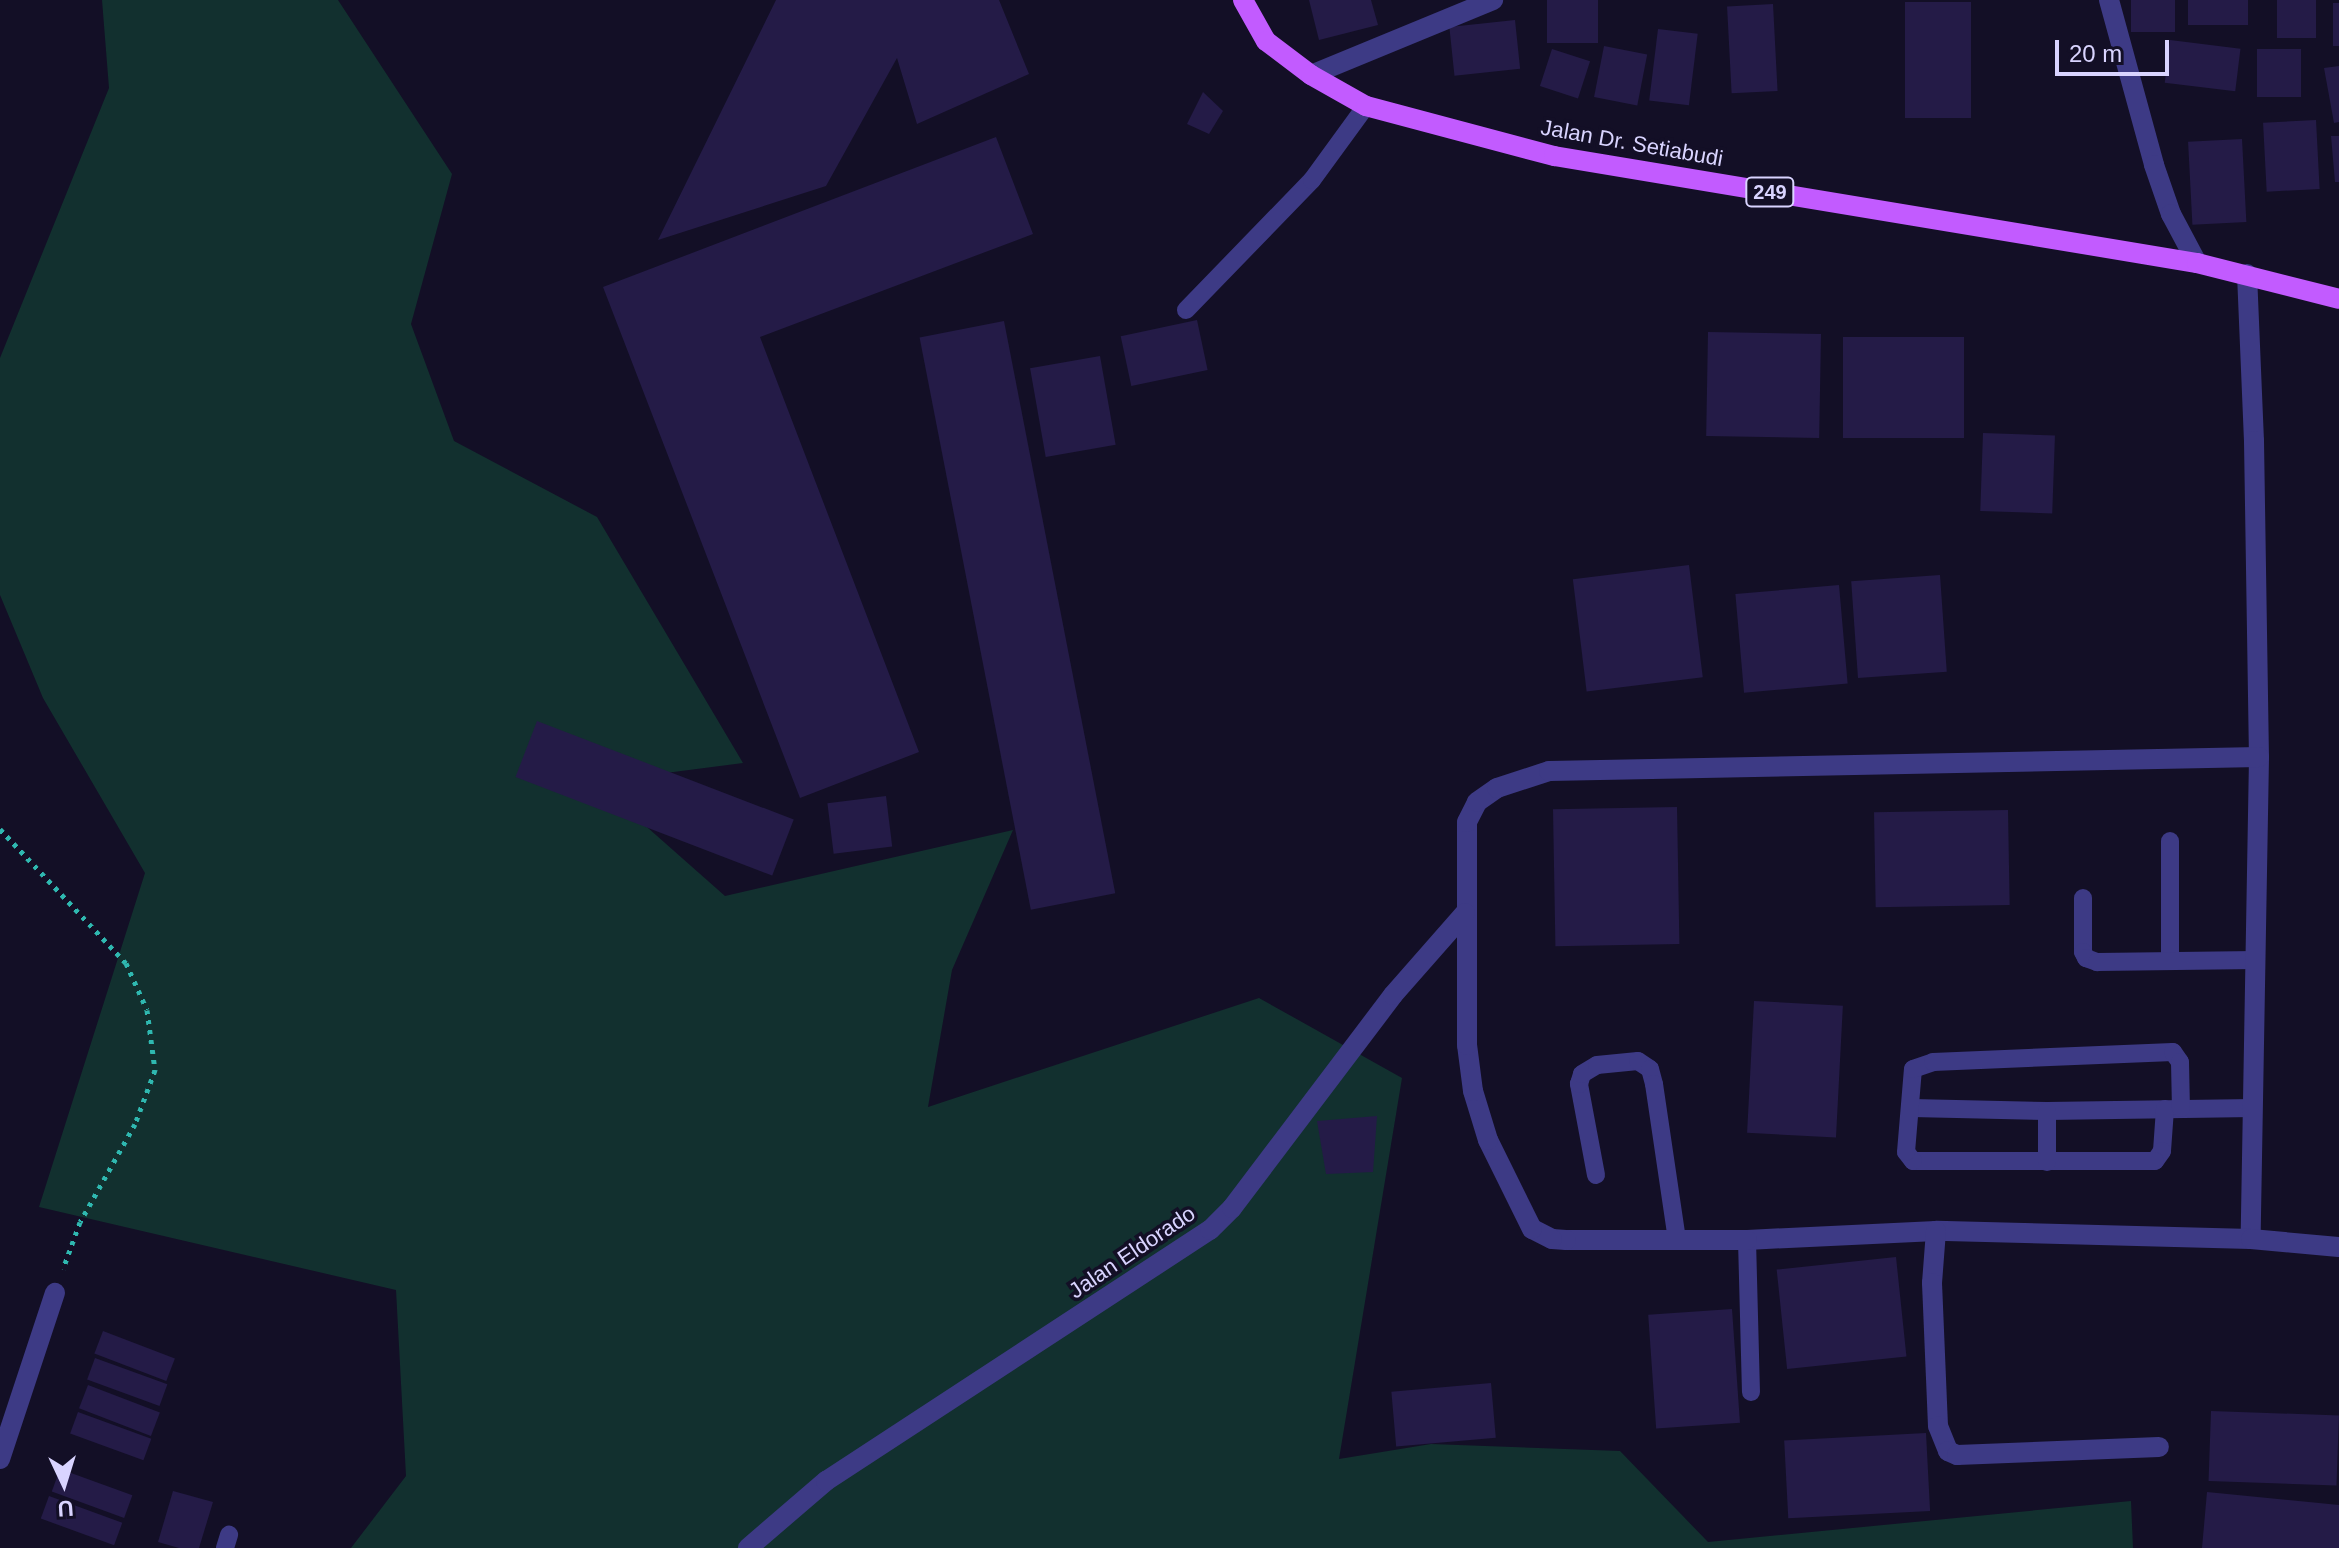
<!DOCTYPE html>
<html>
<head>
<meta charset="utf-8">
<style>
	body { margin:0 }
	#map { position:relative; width:2339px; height:1548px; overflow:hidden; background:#130f26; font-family:Helvetica,sans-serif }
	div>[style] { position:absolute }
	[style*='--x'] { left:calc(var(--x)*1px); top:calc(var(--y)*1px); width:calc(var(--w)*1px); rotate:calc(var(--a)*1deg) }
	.green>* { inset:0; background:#12302f }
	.building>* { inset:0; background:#241b47; transform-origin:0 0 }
	.path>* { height:5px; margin-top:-2.5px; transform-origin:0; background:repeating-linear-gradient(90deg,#2fb8b0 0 4px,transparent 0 10px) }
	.lane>* { height:18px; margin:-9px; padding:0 9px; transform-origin:9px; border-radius:9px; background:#3d3a85 }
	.street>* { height:20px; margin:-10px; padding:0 10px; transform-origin:10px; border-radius:10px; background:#3d3a85 }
	.primary>* { height:20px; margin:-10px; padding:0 10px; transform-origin:10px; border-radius:10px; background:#c25bff }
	span { translate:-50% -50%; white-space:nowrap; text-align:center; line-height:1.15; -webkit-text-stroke:7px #130f26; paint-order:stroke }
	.shield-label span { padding:2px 6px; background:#130f26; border:2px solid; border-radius:6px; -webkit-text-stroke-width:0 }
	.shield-label { font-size:20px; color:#d9d4ff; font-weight:700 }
	.street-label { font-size:22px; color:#d9d4ff }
	.north { position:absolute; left:24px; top:1444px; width:80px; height:80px; -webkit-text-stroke:6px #130f26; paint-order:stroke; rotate:176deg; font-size:22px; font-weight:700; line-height:32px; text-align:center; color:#d9d4ff }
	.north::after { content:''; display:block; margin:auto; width:28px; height:36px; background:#d9d4ff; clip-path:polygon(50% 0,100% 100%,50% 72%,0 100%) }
	.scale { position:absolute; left:2055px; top:40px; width:114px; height:36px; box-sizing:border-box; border:4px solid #d9d4ff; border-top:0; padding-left:10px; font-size:24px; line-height:28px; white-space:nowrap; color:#d9d4ff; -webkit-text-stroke:6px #130f26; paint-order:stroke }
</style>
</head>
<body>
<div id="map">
	<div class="green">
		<div style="clip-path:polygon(102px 0,338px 0,452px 174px,411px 324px,454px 441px,597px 517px,743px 763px,596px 782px,725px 896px,1013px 830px,952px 970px,928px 1107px,1259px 998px,1402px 1078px,1339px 1459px,1431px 1444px,1620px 1451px,1708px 1542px,2131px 1501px,2133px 1548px,351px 1548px,406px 1476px,396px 1290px,39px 1207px,145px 873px,43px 698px,0 595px,0 358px,109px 88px)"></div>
	</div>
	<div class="building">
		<div style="clip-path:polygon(776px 0,999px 0,1029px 74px,917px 124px,897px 58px,826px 186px,658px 240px)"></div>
		<div style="clip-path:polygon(1309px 0,1371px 0,1378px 25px,1319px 40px)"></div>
		<div style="left:1547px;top:0;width:51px;height:43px"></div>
		<div style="left:2131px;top:0;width:44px;height:32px"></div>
		<div style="left:2188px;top:0;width:60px;height:25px"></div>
		<div style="left:2277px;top:0;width:39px;height:38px"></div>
		<div style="left:1905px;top:2px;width:66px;height:116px"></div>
		<div style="left:2333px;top:3px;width:6px;height:43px"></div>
		<div style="left:1773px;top:4px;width:87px;height:46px;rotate:87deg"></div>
		<div style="left:1515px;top:20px;width:49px;height:66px;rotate:84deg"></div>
		<div style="left:1658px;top:29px;width:40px;height:72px;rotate:7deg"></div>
		<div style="left:2170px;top:40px;width:71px;height:43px;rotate:7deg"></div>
		<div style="left:1604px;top:46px;width:44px;height:52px;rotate:11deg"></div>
		<div style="left:1552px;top:49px;width:40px;height:39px;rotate:18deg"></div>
		<div style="left:2257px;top:49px;width:44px;height:48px"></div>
		<div style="clip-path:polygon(2339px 66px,2339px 122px,2334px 123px,2324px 68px)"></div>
		<div style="clip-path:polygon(1203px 92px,1223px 111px,1209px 134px,1187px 124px)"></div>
		<div style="left:2316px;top:120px;width:69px;height:53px;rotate:87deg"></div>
		<div style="clip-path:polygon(2331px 136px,2339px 136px,2339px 182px,2335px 182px)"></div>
		<div style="clip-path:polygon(996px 137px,1033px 234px,760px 337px,919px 752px,800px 798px,603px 287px)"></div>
		<div style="left:2242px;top:139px;width:83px;height:54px;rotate:87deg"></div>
		<div style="left:1197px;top:320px;width:51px;height:78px;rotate:78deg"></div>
		<div style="left:1004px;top:321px;width:583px;height:86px;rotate:79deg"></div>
		<div style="left:1708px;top:332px;width:113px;height:104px;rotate:1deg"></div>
		<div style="left:1843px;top:337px;width:121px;height:101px"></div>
		<div style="left:1100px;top:356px;width:90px;height:71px;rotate:80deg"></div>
		<div style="left:1983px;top:433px;width:72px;height:78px;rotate:2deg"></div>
		<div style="left:1689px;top:565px;width:113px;height:117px;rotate:83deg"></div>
		<div style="left:1940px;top:575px;width:97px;height:89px;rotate:86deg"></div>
		<div style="left:1839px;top:585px;width:99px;height:104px;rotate:85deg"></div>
		<div style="left:537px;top:721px;width:275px;height:60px;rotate:21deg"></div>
		<div style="left:886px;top:796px;width:51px;height:59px;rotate:83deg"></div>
		<div style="left:1677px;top:807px;width:137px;height:124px;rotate:89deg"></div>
		<div style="left:2008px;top:810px;width:95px;height:134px;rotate:89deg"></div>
		<div style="left:1754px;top:1001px;width:89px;height:132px;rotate:3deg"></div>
		<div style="clip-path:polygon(1377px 1116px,1373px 1172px,1326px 1174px,1317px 1121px)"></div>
		<div style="left:1896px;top:1257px;width:100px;height:120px;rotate:84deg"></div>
		<div style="left:1732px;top:1309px;width:114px;height:84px;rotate:86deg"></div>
		<div style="left:103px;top:1331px;width:77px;height:24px;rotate:21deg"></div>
		<div style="left:95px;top:1358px;width:77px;height:23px;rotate:20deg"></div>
		<div style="left:1491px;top:1383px;width:55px;height:100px;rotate:85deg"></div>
		<div style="left:88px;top:1385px;width:77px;height:25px;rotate:21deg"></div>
		<div style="left:2211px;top:1411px;width:128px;height:70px;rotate:2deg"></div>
		<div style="left:78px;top:1412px;width:78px;height:23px;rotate:20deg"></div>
		<div style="left:1926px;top:1433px;width:78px;height:142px;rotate:87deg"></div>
		<div style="left:60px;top:1469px;width:77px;height:24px;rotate:20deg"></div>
		<div style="clip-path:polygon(173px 1491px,213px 1502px,199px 1548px,179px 1548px,158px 1542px)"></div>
		<div style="clip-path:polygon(2207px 1492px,2339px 1505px,2339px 1548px,2202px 1548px)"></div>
		<div style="left:49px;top:1496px;width:78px;height:24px;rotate:20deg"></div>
	</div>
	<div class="path">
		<div style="--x:0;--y:829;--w:184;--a:46.8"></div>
		<div style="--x:126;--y:963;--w:51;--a:65.9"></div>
		<div style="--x:147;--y:1010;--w:61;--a:82.4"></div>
		<div style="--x:155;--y:1070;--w:58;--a:110.3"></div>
		<div style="--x:135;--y:1124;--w:112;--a:119.3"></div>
		<div style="--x:80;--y:1222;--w:50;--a:109.9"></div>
	</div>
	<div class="lane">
		<div style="--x:1186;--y:310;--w:181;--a:-45.9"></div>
		<div style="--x:1312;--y:180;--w:92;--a:-53.9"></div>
		<div style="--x:2170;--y:841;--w:120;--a:90"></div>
		<div style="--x:2083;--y:898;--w:54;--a:90"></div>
		<div style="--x:2083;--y:952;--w:7;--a:63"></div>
		<div style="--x:2086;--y:958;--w:12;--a:20"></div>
		<div style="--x:2097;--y:962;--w:159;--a:-0.7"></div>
		<div style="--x:1912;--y:1108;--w:135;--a:1.3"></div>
		<div style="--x:2047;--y:1111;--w:206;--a:-0.8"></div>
		<div style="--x:2165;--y:1109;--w:42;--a:94.1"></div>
		<div style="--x:2162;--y:1151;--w:12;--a:125"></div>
		<div style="--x:2155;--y:1161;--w:242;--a:180"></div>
		<div style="--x:1913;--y:1161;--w:11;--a:-128"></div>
		<div style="--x:1906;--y:1152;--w:83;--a:-85.2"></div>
		<div style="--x:1913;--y:1069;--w:21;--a:-19"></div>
		<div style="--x:1933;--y:1062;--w:240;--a:-2.4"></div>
		<div style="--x:2173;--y:1052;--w:12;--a:55"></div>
		<div style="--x:2180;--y:1062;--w:46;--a:88.8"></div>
		<div style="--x:2047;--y:1162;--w:51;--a:-90"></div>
		<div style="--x:1596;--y:1175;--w:93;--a:-100.6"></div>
		<div style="--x:1579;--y:1084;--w:10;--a:-73"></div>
		<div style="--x:1582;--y:1074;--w:17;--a:-31"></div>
		<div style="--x:1597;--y:1065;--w:41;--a:-5.6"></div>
		<div style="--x:1638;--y:1061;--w:14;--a:34"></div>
		<div style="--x:1650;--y:1069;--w:16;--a:75"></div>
		<div style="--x:1654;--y:1084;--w:157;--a:81.6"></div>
		<div style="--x:1747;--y:1240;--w:152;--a:88.5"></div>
		<div style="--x:225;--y:1548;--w:14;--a:-73"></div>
	</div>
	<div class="street">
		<div style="--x:2109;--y:0;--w:171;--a:74.7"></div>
		<div style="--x:2154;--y:165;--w:52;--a:70.9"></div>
		<div style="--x:2171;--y:214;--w:55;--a:62"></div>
		<div style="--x:1311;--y:75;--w:197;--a:-22.4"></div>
		<div style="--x:2247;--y:274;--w:167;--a:87.6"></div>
		<div style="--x:2254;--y:441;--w:316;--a:89.1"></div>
		<div style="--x:2259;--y:757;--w:482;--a:91"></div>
		<div style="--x:2251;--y:1239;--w:315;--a:-178.5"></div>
		<div style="--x:1936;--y:1231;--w:189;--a:177.3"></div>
		<div style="--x:1747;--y:1240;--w:181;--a:180"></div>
		<div style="--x:1566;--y:1240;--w:14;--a:-176"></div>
		<div style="--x:1552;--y:1239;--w:22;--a:-153"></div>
		<div style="--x:1532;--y:1229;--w:99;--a:-116.3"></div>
		<div style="--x:1488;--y:1140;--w:51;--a:-107"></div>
		<div style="--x:1473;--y:1091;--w:46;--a:-97.4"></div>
		<div style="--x:1467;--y:1045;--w:223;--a:-90"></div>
		<div style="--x:1467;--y:822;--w:22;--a:-63"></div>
		<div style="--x:1477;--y:802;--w:24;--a:-35"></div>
		<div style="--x:1497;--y:788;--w:55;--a:-18.1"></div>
		<div style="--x:1549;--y:771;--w:710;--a:-1.13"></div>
		<div style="--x:1936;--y:1231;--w:52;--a:94.4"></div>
		<div style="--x:1932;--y:1283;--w:143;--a:87.6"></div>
		<div style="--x:1938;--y:1426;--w:27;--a:68"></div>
		<div style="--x:1948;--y:1451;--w:10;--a:24"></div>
		<div style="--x:1957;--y:1455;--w:202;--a:-2.3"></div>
		<div style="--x:2251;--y:1239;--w:88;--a:5.2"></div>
		<div style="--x:0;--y:1459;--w:175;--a:-71.7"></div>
		<div style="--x:748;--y:1548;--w:103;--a:-40.7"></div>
		<div style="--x:826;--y:1481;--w:459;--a:-33.2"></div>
		<div style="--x:1210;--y:1230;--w:31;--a:-45"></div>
		<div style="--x:1232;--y:1208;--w:267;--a:-52.9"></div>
		<div style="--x:1393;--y:995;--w:109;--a:-48.7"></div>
	</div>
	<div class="primary">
		<div style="--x:1243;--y:0;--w:47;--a:60.7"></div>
		<div style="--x:1266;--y:41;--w:56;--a:37.1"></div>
		<div style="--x:1311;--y:75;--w:63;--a:29.4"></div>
		<div style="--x:1366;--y:106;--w:195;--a:14.9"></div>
		<div style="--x:1554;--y:156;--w:652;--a:9.45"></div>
		<div style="--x:2197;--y:263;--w:146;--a:14.2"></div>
	</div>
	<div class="shield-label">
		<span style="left:1770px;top:192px">249</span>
	</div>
	<div class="street-label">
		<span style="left:1632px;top:143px;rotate:10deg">Jalan Dr. Setiabudi</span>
		<span style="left:1132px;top:1252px;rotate:-34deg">Jalan Eldorado</span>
	</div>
	<div class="north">U</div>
	<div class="scale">20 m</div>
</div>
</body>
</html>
